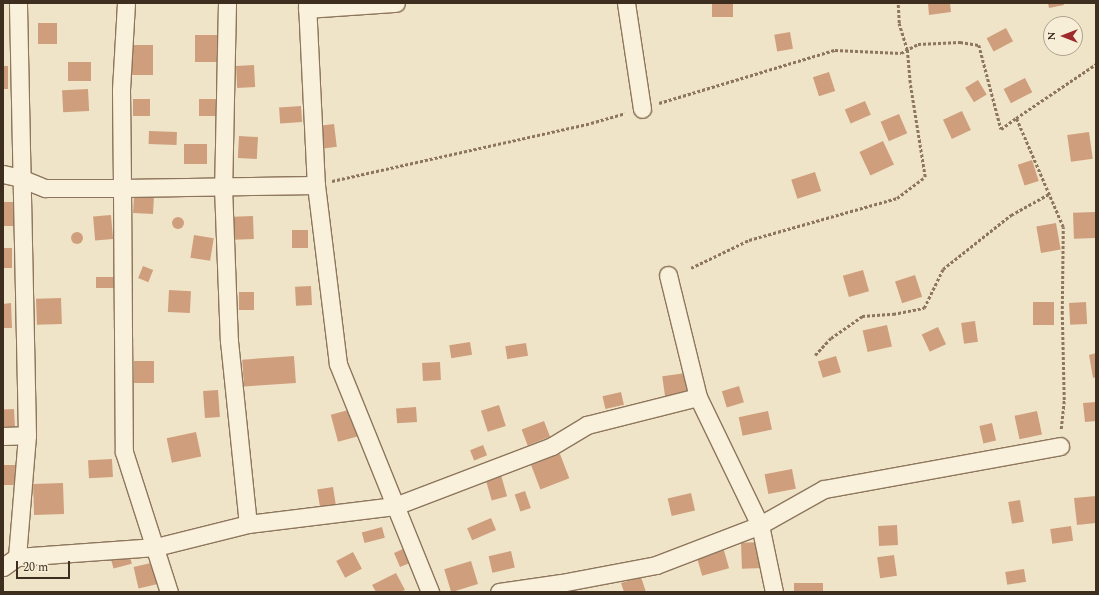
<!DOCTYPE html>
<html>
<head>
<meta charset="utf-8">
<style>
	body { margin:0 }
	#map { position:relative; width:1099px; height:595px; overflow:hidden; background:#f0e4c8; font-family:Spectral,serif }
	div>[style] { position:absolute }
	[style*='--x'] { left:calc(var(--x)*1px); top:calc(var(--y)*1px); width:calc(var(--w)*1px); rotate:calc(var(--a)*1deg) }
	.building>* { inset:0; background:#cf9f7d; transform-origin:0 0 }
	.round { border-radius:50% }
	.path>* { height:2.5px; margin-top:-1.25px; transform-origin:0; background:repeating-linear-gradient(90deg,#8d765c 0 3px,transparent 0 5px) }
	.roads { filter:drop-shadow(1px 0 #8d765c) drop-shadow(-1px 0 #8d765c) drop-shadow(0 1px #8d765c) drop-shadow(0 -1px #8d765c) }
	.street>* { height:17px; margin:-8.5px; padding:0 8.5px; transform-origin:8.5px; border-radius:8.5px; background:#faf1dc }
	span { translate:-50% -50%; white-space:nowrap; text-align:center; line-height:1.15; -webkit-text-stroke:3px #f7eed8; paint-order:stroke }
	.frame { position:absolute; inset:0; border:4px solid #3d2e20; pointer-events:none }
	.north { position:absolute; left:1043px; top:16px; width:40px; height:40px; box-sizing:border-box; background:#f7eed8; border:1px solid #ada18e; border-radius:50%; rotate:270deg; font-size:11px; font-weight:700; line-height:16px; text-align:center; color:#3d2e20 }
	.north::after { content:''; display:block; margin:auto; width:14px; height:18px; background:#9e2a2b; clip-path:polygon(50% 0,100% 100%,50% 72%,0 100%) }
	.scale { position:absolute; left:16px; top:561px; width:54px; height:18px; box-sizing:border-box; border:2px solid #3d2e20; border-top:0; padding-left:5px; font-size:12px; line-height:14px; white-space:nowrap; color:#3d2e20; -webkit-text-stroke:3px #f7eed8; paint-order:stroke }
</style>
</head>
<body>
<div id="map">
	<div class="building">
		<div style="left:712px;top:3px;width:21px;height:14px"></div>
		<div style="clip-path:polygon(928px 3px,950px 3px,951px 12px,929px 15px)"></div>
		<div style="clip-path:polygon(1048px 3px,1063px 3px,1064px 5px,1049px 8px)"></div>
		<div style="left:38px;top:23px;width:19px;height:21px"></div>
		<div style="left:1006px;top:28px;width:15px;height:22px;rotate:62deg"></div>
		<div style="left:790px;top:32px;width:17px;height:16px;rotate:80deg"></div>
		<div style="left:220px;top:35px;width:27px;height:25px;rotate:90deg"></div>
		<div style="left:127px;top:45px;width:26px;height:30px"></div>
		<div style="left:68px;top:62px;width:23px;height:19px"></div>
		<div style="left:254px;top:65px;width:22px;height:18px;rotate:87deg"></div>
		<div style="left:3px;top:66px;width:5px;height:23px"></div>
		<div style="left:829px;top:72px;width:20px;height:17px;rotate:72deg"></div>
		<div style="left:1025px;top:78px;width:16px;height:24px;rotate:63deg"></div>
		<div style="left:978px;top:80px;width:17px;height:15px;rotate:59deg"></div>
		<div style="left:88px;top:89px;width:22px;height:26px;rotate:87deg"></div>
		<div style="left:133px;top:99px;width:17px;height:17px"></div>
		<div style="left:199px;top:99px;width:17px;height:17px"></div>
		<div style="left:865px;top:101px;width:15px;height:22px;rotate:67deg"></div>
		<div style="left:301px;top:106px;width:16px;height:22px;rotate:86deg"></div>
		<div style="left:962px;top:111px;width:21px;height:21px;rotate:65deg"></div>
		<div style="left:899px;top:114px;width:21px;height:20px;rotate:67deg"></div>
		<div style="left:334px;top:124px;width:23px;height:13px;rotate:83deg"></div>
		<div style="left:149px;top:131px;width:28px;height:13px;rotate:2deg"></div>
		<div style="left:1089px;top:132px;width:27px;height:22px;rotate:82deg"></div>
		<div style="left:239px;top:136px;width:19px;height:22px;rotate:3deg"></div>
		<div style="left:883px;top:141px;width:26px;height:26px;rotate:65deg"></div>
		<div style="left:184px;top:144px;width:23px;height:20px"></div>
		<div style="left:1032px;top:160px;width:22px;height:15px;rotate:72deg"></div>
		<div style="left:815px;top:172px;width:20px;height:25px;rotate:72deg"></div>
		<div style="left:134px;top:195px;width:20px;height:18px;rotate:3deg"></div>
		<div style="left:3px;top:202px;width:11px;height:24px"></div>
		<div style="left:1095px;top:212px;width:26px;height:22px;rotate:88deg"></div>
		<div style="left:111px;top:215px;width:24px;height:18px;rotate:85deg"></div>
		<div style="left:253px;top:216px;width:23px;height:20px;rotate:88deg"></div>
		<div class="round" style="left:172px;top:217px;width:12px;height:12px"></div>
		<div style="left:1056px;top:223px;width:27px;height:20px;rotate:80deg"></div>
		<div style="left:292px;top:230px;width:16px;height:18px"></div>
		<div class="round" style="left:71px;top:232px;width:12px;height:12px"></div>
		<div style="left:194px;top:235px;width:20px;height:23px;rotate:9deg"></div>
		<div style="left:3px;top:248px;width:9px;height:20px"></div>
		<div style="left:143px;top:266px;width:11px;height:13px;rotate:22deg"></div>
		<div style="left:863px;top:270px;width:22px;height:21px;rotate:74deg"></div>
		<div style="left:915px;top:275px;width:23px;height:21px;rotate:72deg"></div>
		<div style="left:96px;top:277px;width:25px;height:11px"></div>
		<div style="left:311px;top:286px;width:19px;height:16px;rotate:87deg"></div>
		<div style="left:169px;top:290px;width:22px;height:22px;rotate:3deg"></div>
		<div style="left:239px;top:292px;width:15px;height:18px"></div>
		<div style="left:61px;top:298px;width:26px;height:25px;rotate:88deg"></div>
		<div style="left:1033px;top:302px;width:21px;height:23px"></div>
		<div style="left:1086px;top:302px;width:22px;height:17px;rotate:87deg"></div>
		<div style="clip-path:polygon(11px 303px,12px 328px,3px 328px,3px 304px)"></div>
		<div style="left:975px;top:321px;width:21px;height:14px;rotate:82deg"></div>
		<div style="left:887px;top:325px;width:22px;height:25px;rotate:77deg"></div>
		<div style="left:938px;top:327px;width:19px;height:18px;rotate:65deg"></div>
		<div style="left:470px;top:342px;width:13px;height:21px;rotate:81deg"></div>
		<div style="left:526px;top:343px;width:13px;height:21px;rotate:81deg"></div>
		<div style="clip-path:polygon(1096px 353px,1096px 377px,1093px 378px,1089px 355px)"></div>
		<div style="left:294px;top:356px;width:27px;height:52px;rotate:86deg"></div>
		<div style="left:836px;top:356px;width:17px;height:19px;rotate:73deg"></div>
		<div style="left:154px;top:361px;width:22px;height:20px;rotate:90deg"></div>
		<div style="left:440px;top:362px;width:18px;height:18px;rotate:87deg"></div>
		<div style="left:686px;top:373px;width:21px;height:24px;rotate:82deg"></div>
		<div style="left:739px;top:386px;width:17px;height:18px;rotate:73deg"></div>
		<div style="left:218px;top:390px;width:27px;height:15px;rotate:86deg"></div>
		<div style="left:621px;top:392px;width:13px;height:19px;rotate:77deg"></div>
		<div style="clip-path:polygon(1096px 402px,1096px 421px,1085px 422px,1083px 403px)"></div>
		<div style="left:499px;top:405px;width:22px;height:19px;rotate:72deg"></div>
		<div style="left:416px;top:407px;width:15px;height:20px;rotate:86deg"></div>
		<div style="left:14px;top:409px;width:18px;height:11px;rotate:87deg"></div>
		<div style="left:352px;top:409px;width:28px;height:22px;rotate:75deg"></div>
		<div style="left:768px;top:411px;width:19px;height:30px;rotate:78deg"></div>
		<div style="left:1037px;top:411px;width:24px;height:23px;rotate:78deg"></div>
		<div style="left:544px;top:421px;width:17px;height:24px;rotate:69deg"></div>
		<div style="left:992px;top:423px;width:18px;height:13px;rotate:77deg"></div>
		<div style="left:196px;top:432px;width:25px;height:30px;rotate:78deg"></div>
		<div style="left:483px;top:445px;width:11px;height:14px;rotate:68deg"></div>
		<div style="left:560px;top:454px;width:26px;height:31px;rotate:69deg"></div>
		<div style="left:112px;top:459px;width:18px;height:24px;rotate:87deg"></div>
		<div style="left:3px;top:465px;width:14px;height:20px"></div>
		<div style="left:792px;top:469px;width:20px;height:28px;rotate:79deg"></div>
		<div style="left:501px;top:475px;width:22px;height:16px;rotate:74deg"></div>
		<div style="left:63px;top:483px;width:31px;height:30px;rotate:88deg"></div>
		<div style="left:333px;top:487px;width:19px;height:16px;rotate:81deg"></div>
		<div style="left:525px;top:491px;width:18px;height:11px;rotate:71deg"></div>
		<div style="left:691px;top:493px;width:18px;height:24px;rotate:77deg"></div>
		<div style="clip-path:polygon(1096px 496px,1096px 523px,1077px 525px,1074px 498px)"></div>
		<div style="left:1020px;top:500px;width:22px;height:12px;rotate:80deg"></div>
		<div style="left:491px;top:518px;width:13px;height:26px;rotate:67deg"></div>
		<div style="left:897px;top:525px;width:20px;height:19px;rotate:87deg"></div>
		<div style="left:1071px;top:526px;width:15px;height:21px;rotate:82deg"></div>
		<div style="left:382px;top:527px;width:11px;height:21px;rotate:75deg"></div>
		<div style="left:762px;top:542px;width:26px;height:21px;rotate:88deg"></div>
		<div style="left:723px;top:547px;width:22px;height:28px;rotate:74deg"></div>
		<div style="clip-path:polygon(405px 548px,410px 563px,400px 567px,394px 553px)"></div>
		<div style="left:511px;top:551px;width:17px;height:23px;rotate:77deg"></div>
		<div style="left:353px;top:552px;width:19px;height:19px;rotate:62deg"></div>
		<div style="left:129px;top:553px;width:11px;height:19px;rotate:75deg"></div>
		<div style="left:894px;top:555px;width:21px;height:17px;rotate:82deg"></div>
		<div style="left:471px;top:561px;width:24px;height:28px;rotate:73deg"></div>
		<div style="left:155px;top:562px;width:22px;height:22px;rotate:77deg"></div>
		<div style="left:1024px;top:569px;width:13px;height:19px;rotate:81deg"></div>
		<div style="clip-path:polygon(396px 573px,405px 590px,400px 592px,376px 592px,372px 585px)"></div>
		<div style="clip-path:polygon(641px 577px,646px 592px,624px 592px,621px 583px)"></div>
		<div style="left:794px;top:583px;width:29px;height:9px"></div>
	</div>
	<div class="path">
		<div style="--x:659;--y:103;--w:184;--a:-16.8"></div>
		<div style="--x:835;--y:50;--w:66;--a:2.6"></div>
		<div style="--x:901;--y:53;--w:19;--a:-28"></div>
		<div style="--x:918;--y:44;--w:42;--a:-2.7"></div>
		<div style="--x:960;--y:42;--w:19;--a:9"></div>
		<div style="--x:979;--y:45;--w:87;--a:75.3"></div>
		<div style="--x:1001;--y:129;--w:19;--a:-36"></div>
		<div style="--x:332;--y:181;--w:265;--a:-12.6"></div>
		<div style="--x:591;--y:123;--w:35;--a:-16"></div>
		<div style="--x:691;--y:268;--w:64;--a:-25.8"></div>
		<div style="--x:749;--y:240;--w:154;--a:-15.8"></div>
		<div style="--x:897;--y:198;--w:35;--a:-37"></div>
		<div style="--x:925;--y:177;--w:95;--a:-99.1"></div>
		<div style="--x:910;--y:83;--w:33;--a:-95"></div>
		<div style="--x:907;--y:50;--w:28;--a:-107"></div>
		<div style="--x:899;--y:23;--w:20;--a:-93"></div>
		<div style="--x:815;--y:355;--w:23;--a:-47"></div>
		<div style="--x:831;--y:338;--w:38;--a:-35"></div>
		<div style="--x:862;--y:316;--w:31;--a:-4"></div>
		<div style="--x:893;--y:314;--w:32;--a:-11"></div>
		<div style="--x:924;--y:308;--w:43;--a:-64"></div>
		<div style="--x:943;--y:269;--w:87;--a:-38.5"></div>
		<div style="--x:1011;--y:215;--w:43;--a:-28.9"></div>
		<div style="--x:1061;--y:429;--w:29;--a:-84"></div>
		<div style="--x:1064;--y:400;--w:86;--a:-91.3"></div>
		<div style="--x:1062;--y:314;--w:87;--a:-89.3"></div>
		<div style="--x:1063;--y:227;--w:119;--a:-113.3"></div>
		<div style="--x:1016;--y:118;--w:97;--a:-34"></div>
	</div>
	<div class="roads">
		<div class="street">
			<div style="--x:126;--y:3;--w:87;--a:93.3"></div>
			<div style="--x:121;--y:90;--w:98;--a:89.4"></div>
			<div style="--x:122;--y:188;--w:194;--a:-0.9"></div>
			<div style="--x:227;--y:3;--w:184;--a:91.2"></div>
			<div style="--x:223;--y:187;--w:154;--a:87.8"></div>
			<div style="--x:229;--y:341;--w:184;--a:84.1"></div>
			<div style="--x:307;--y:3;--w:182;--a:87.2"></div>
			<div style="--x:316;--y:185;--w:180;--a:83"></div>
			<div style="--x:338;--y:364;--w:246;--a:68"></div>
			<div style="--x:626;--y:3;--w:107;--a:81.4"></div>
			<div style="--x:307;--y:9;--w:89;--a:-3.9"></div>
			<div style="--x:3;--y:174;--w:17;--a:13"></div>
			<div style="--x:20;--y:178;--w:27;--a:22"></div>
			<div style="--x:45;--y:188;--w:77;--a:0"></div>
			<div style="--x:122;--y:188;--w:264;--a:89.6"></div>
			<div style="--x:124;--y:452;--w:147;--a:72.2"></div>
			<div style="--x:668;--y:275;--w:126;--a:76.2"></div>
			<div style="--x:698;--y:397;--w:142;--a:64.2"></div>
			<div style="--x:760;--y:525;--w:68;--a:78.2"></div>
			<div style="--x:3;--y:436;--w:24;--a:-2"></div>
			<div style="--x:17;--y:557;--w:122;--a:-85.3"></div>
			<div style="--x:27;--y:435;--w:432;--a:-91.2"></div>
			<div style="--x:3;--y:567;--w:17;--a:-36"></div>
			<div style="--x:17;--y:557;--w:139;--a:-4.1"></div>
			<div style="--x:156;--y:547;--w:95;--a:-14"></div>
			<div style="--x:248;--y:524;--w:148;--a:-7"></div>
			<div style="--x:395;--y:506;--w:168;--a:-20.9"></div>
			<div style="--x:552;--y:446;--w:41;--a:-31"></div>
			<div style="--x:587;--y:425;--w:114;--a:-14.2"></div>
			<div style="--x:499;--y:592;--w:63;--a:-8.3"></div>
			<div style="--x:561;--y:583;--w:97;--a:-10.7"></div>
			<div style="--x:656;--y:565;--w:111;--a:-21"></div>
			<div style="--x:760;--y:525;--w:73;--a:-29.4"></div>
			<div style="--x:824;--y:489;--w:240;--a:-10.3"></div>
		</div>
	</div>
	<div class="frame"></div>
	<div class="north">N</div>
	<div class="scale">20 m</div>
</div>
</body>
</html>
